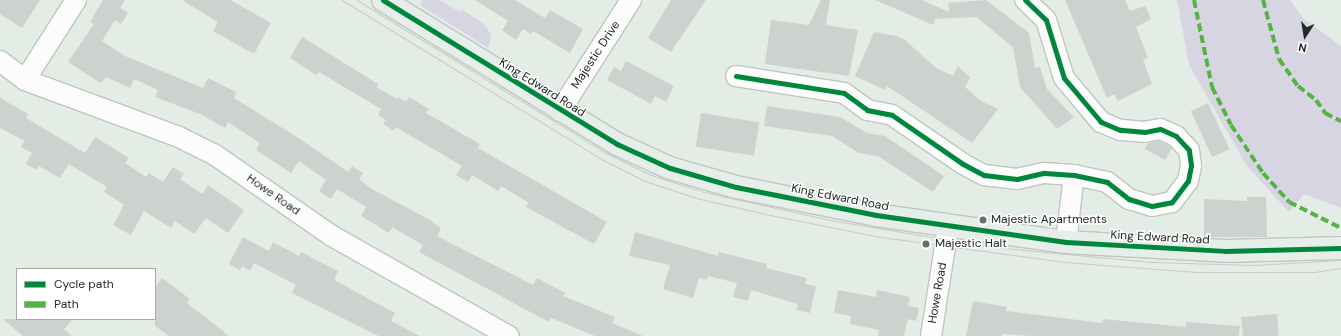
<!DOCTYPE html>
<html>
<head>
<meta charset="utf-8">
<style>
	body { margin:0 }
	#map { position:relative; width:1341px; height:336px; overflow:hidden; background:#e4ece6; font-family:"DM Sans",sans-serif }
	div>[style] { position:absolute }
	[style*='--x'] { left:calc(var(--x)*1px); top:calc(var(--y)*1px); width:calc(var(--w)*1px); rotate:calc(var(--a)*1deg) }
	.green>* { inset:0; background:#d7d5e1 }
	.building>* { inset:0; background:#ccd2cd; transform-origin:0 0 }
	.roads { filter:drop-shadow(1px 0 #bfc5c0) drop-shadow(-1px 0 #bfc5c0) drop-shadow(0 1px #bfc5c0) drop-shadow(0 -1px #bfc5c0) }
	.minor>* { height:20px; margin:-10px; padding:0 10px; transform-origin:10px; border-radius:10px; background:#fbfcfb }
	.primary>* { height:22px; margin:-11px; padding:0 11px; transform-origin:11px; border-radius:11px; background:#e5eee8 }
	.tram>* { height:1px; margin:-0.5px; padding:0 0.5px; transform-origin:0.5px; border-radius:0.5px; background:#c7cac8 }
	.quiet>* { height:4px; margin-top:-2px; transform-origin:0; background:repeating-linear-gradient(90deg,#55b245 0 8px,transparent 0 12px) }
	.cycleway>* { height:5px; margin:-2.5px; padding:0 2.5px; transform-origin:2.5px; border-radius:2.5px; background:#00873e }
	.dots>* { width:11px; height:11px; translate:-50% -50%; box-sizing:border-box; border:2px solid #fff; border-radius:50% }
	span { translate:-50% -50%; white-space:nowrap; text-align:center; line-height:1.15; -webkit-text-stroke:3px #fff; paint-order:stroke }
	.street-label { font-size:12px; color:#232925 }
	.poi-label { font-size:12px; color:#232925 }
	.left { translate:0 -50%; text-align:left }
	.legend { position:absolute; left:16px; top:268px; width:140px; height:52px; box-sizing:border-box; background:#fff; border:1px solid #a7a9a8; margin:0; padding:5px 7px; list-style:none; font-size:12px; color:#232925 }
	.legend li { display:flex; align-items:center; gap:8px; height:20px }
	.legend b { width:20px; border:1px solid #a7a9a8 }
	.north { position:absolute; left:1285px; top:16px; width:40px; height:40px; -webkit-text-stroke:3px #fff; paint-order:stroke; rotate:192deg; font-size:11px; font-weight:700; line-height:16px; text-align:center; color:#232925 }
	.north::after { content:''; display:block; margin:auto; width:14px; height:18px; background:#232925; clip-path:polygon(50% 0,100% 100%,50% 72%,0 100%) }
</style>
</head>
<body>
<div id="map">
	<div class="green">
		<div style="clip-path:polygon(423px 0,439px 0,460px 12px,462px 9px,484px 24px,491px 35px,488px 48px,420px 5px)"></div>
		<div style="clip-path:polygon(1177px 0,1290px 0,1303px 18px,1341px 46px,1341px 208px,1304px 194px,1289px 212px,1247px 166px,1189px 65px)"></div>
	</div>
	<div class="building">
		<div style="clip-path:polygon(0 0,40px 0,22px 28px,0 14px)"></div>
		<div style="clip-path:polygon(103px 0,125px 0,120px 8px,128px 13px,121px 24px,115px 20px,102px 41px,125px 56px,203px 88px,208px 78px,236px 92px,234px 98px,297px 137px,348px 172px,352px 166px,363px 173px,359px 179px,370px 188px,430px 220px,441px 228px,437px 236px,533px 285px,537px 278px,565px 293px,563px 296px,615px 317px,612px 323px,643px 336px,595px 336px,551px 318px,549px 322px,419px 252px,423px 245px,392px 227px,389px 233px,361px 216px,366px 207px,337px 189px,331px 199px,319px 191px,326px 180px,299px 161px,291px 173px,256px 150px,260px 143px,228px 122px,225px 128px,200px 114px,155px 97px,158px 90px,134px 79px,130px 88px,106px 77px,101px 83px,68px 62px,94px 24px,90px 22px)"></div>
		<div style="clip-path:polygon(182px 0,230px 0,271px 23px,254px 54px,213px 31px,218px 22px)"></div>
		<div style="clip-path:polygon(475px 0,515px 0,545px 18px,550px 10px,583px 29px,570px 53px,533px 31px,531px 34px,523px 29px,516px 40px,502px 30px,508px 21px)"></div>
		<div style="clip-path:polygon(671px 0,706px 0,671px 52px,648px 38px)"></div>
		<div style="clip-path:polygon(821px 0,830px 0,826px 25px,858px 30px,849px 76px,765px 64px,771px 20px,809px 25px)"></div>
		<div style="clip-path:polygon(875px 0,922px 0,949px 12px,948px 3px,986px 0,1029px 33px,1035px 68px,1040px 67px,1047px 89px,1074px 117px,1057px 129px,1020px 87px,1013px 47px,976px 17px,935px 19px,933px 25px)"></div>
		<div style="clip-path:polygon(1065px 0,1125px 0,1130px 11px,1145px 6px,1151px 19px,1136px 27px,1148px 58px,1143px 60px,1152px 84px,1118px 101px,1114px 94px,1107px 98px)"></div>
		<div style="clip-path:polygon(874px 32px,897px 36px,905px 40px,936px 68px,953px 76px,958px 66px,970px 77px,965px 87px,981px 101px,998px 109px,972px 143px,887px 86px,885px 90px,855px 76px)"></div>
		<div style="clip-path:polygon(302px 37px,378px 84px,376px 87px,397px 99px,398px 97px,406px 102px,409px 97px,429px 109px,426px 113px,480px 144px,478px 148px,607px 222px,594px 244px,526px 207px,529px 203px,501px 186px,498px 191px,472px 175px,468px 182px,456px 175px,462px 166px,396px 127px,394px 131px,383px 124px,386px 120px,378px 115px,381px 109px,319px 72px,316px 75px,290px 58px)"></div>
		<div style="clip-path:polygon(626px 61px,674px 86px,666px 102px,655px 96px,651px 104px,607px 80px,614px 67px,621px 71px)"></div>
		<div style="clip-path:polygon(0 98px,28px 114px,26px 118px,85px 153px,95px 137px,129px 158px,125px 163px,146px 177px,149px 173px,163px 182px,173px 167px,184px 174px,180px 179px,202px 194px,208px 185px,244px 210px,228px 233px,206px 218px,194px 234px,175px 221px,171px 228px,144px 211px,131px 235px,113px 225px,124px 205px,104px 192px,107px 187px,69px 164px,60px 178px,39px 166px,37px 170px,26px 164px,32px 153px,21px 147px,25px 141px,0 128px)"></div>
		<div style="left:1208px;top:103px;width:51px;height:19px;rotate:65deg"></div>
		<div style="clip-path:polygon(767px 106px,840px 117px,867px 133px,885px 136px,944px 176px,933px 192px,878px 156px,859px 153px,832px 136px,764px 126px)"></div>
		<div style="left:701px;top:113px;width:59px;height:34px;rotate:9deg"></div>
		<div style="clip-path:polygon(1159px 141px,1172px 148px,1165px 160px,1145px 149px,1148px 143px)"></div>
		<div style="clip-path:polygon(1247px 197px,1266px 197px,1267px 237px,1204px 237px,1204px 199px,1247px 201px)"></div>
		<div style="clip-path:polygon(635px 232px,718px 256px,719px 252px,767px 264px,766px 268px,807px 278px,805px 284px,816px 286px,810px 313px,796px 310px,798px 304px,751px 290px,748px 301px,733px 297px,737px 283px,708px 276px,707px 280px,699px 278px,693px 298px,663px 289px,670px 265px,629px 256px)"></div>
		<div style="clip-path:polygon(243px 237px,269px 251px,273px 242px,299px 256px,301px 252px,338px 271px,334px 280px,395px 313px,391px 321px,420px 336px,379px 336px,292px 293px,296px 285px,254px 263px,250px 271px,242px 266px,240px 270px,229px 264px)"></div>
		<div style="clip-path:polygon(162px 278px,190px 299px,187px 303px,229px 336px,169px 336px,155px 326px,155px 287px)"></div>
		<div style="clip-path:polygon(838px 290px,876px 297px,877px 290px,910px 297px,908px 306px,919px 308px,916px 321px,908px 319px,904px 336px,878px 336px,879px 330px,850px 324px,851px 316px,834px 313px)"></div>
		<div style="clip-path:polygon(973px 301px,1007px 307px,1006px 311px,1102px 323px,1103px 319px,1186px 327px,1186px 322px,1240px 326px,1239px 336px,1032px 336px,1002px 334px,1002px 336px,966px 336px)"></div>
		<div style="left:1277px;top:314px;width:22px;height:36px;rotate:85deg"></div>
		<div style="clip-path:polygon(3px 319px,73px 319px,64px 329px,72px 336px,23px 336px)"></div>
	</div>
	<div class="roads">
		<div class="minor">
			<div style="--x:0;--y:61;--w:31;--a:37"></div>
			<div style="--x:25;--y:80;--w:164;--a:20.3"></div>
			<div style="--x:179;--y:137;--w:40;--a:26.6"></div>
			<div style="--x:215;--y:155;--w:142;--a:34.7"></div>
			<div style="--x:332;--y:236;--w:203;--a:29.5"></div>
			<div style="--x:736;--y:76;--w:109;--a:8.9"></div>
			<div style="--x:844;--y:93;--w:29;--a:36"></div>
			<div style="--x:867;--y:110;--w:25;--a:11"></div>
			<div style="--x:892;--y:115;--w:86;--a:34.6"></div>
			<div style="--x:963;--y:164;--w:24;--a:28"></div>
			<div style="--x:984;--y:175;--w:33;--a:7"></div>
			<div style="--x:1017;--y:179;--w:28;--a:-13"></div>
			<div style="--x:1044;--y:173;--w:30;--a:4"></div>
			<div style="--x:1074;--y:175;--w:34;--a:12"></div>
			<div style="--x:1107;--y:182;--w:28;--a:38"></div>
			<div style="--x:1129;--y:199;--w:24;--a:17"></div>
			<div style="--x:1152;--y:206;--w:20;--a:-11"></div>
			<div style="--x:1172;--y:202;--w:26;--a:-53"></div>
			<div style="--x:1188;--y:181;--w:16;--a:-79"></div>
			<div style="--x:1191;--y:165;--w:15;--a:-98"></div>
			<div style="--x:1189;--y:150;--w:19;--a:-133"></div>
			<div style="--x:1176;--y:136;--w:17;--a:-156"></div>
			<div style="--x:1160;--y:129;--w:15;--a:169"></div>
			<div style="--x:1145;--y:132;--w:25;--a:-175"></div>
			<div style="--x:1120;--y:130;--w:21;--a:-157"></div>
			<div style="--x:1101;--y:122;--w:57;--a:-130.1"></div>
			<div style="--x:1064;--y:78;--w:61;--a:-107.2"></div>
			<div style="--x:1046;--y:20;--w:29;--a:-136"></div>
			<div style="--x:25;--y:80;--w:95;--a:-57.5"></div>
			<div style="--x:560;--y:111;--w:132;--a:-57.4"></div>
			<div style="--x:1066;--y:242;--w:67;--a:-83.2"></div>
			<div style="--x:931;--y:336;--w:110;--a:-81.1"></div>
		</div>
		<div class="primary">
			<div style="--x:383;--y:0;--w:275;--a:31.6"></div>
			<div style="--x:617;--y:144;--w:58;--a:24.4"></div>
			<div style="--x:670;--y:168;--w:69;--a:16.1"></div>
			<div style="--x:736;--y:187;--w:143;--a:11.3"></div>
			<div style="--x:876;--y:215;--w:192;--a:8.1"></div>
			<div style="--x:1066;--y:242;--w:159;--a:3.2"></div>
			<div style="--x:1225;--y:251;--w:116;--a:-1.5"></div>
		</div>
	</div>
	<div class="tram">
		<div style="--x:342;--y:0;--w:304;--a:31.5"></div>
		<div style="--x:601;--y:159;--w:49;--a:26.6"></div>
		<div style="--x:645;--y:181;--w:54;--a:18.4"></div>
		<div style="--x:696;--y:198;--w:76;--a:12.9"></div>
		<div style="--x:770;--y:215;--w:113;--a:11.2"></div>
		<div style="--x:881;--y:237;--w:185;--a:7.8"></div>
		<div style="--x:1064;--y:262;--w:133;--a:4.3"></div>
		<div style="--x:1197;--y:272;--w:118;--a:0"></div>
		<div style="--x:1315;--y:272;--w:26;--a:-9"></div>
		<div style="--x:357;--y:0;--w:288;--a:31.6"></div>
		<div style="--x:602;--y:151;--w:55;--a:26.1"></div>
		<div style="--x:651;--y:175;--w:56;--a:17.8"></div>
		<div style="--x:704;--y:192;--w:129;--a:12.5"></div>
		<div style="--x:830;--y:220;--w:164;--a:9.5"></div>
		<div style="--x:992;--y:247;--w:160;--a:5.4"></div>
		<div style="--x:1151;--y:262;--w:103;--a:1.7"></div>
		<div style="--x:1254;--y:265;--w:87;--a:-3.3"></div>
	</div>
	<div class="quiet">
		<div style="--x:1194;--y:0;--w:89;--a:78.3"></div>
		<div style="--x:1212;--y:87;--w:42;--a:63.4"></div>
		<div style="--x:1231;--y:125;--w:58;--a:56.3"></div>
		<div style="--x:1263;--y:173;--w:39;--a:48"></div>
		<div style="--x:1289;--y:202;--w:58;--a:26.6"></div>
		<div style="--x:1263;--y:0;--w:61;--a:74.8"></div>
		<div style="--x:1279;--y:59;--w:33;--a:55"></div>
		<div style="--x:1298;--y:86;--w:23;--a:38"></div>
		<div style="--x:1316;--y:100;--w:16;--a:55"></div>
		<div style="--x:1325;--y:113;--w:18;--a:27"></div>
	</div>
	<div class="cycleway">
		<div style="--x:383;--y:0;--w:275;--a:31.6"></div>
		<div style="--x:617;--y:144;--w:58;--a:24.4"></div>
		<div style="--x:670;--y:168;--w:69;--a:16.1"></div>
		<div style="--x:736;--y:187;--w:143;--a:11.3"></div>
		<div style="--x:876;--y:215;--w:192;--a:8.1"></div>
		<div style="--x:1066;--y:242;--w:159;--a:3.2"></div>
		<div style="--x:1225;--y:251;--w:116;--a:-1.5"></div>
		<div style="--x:736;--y:76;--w:109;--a:8.9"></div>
		<div style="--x:844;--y:93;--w:29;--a:36"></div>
		<div style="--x:867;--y:110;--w:25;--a:11"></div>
		<div style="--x:892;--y:115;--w:86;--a:34.6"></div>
		<div style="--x:963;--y:164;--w:24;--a:28"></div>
		<div style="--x:984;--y:175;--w:33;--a:7"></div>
		<div style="--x:1017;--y:179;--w:28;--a:-13"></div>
		<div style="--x:1044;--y:173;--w:30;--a:4"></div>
		<div style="--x:1074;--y:175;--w:34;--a:12"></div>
		<div style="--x:1107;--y:182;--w:28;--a:38"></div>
		<div style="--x:1129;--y:199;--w:24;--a:17"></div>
		<div style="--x:1152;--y:206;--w:20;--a:-11"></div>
		<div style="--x:1172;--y:202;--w:26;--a:-53"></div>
		<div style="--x:1188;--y:181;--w:16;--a:-79"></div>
		<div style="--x:1191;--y:165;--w:15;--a:-98"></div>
		<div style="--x:1189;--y:150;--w:19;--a:-133"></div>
		<div style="--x:1176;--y:136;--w:17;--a:-156"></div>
		<div style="--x:1160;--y:129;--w:15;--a:169"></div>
		<div style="--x:1145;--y:132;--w:25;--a:-175"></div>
		<div style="--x:1120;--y:130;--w:21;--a:-157"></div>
		<div style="--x:1101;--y:122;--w:57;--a:-130.1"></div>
		<div style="--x:1064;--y:78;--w:61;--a:-107.2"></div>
		<div style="--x:1046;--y:20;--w:29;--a:-136"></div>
	</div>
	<div class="dots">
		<div style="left:983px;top:220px;background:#676d69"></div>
		<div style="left:926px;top:244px;background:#676d69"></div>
	</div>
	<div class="street-label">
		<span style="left:596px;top:55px;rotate:-57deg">Majestic Drive</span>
		<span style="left:542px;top:88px;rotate:32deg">King Edward Road</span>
		<span style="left:273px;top:195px;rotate:35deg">Howe Road</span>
		<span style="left:840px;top:198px;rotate:11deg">King Edward Road</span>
		<span style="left:1160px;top:238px;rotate:3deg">King Edward Road</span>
		<span style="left:938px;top:293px;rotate:-80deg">Howe Road</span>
	</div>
	<div class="poi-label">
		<span class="left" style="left:991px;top:220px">Majestic Apartments</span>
		<span class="left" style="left:935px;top:244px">Majestic Halt</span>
	</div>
	<ul class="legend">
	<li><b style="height:5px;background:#00873e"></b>Cycle path</li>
	<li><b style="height:5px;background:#55b245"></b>Path</li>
	</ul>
	<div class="north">N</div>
</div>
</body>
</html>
